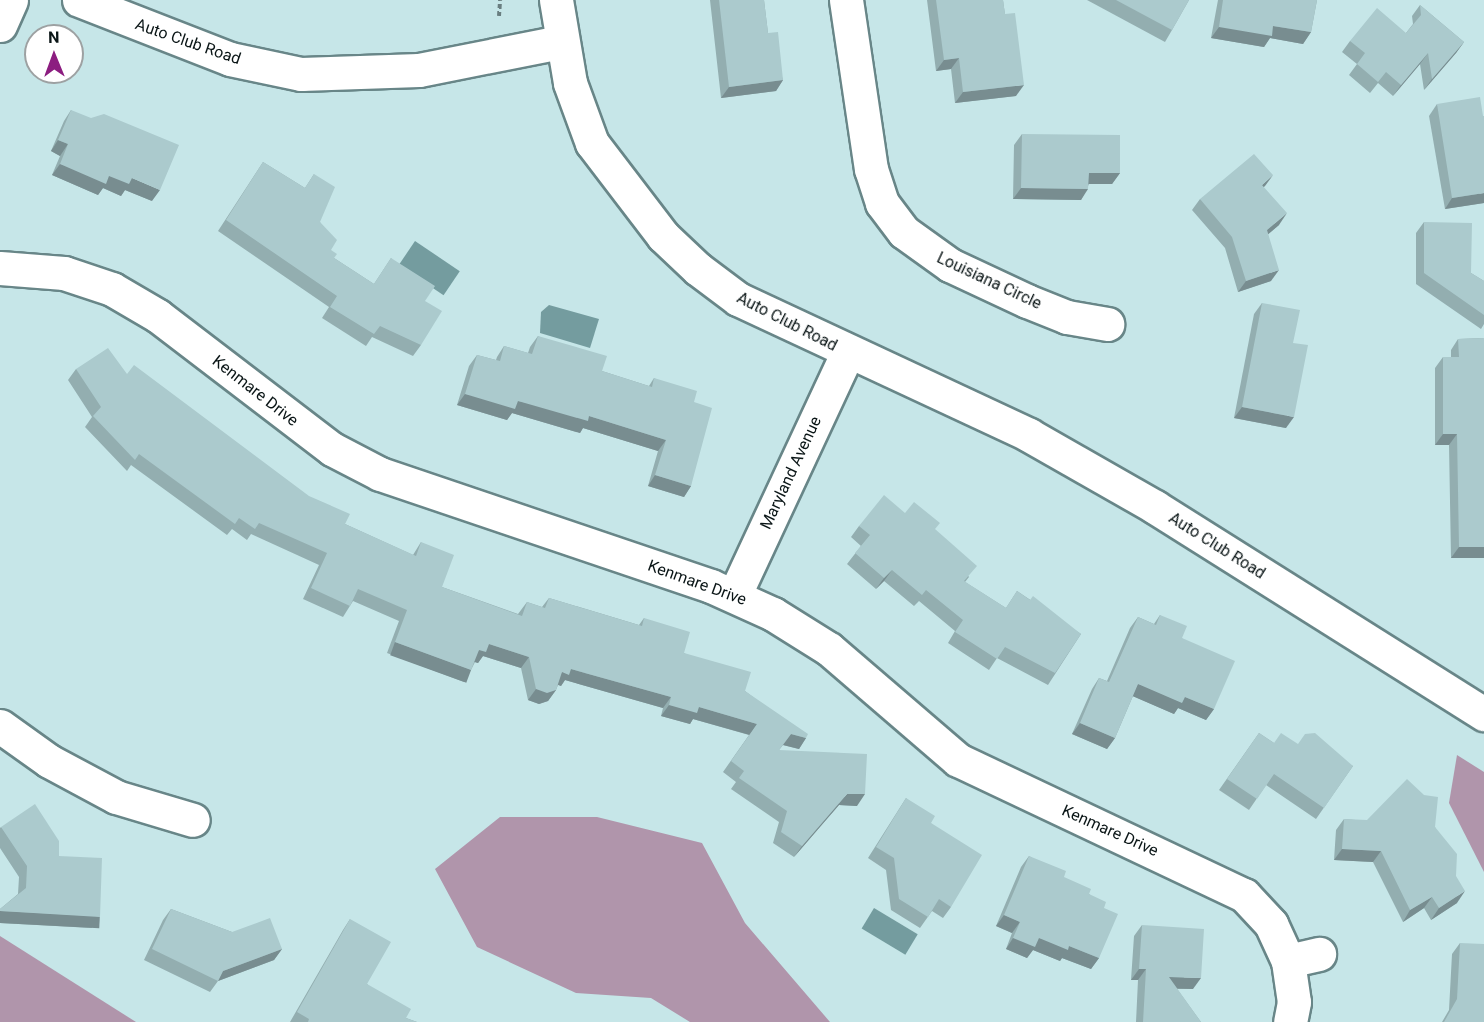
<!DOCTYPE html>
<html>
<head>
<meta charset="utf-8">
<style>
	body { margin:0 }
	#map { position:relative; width:1484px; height:1022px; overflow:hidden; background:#c6e6e8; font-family:Roboto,sans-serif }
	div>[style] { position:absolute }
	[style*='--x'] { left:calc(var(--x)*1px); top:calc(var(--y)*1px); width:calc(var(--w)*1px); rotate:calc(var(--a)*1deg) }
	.forest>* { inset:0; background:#b095ab }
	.water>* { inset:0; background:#749c9f; transform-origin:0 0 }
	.path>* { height:4px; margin-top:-2px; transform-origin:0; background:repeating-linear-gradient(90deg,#697e80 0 4.5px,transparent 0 7.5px) }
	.roads { filter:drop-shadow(2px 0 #688688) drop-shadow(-2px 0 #688688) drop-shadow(0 2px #688688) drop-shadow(0 -2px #688688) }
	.minor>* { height:33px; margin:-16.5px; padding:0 16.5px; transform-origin:16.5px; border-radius:16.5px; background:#fff }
	.wall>* { inset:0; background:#93aeb0 }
	.shaded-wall>* { inset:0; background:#788d90; transform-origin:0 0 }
	.building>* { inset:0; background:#abcacd }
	span { translate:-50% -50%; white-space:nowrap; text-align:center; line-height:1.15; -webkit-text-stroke:5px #fff; paint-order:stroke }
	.street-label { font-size:16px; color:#0a1516 }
	.north { position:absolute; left:24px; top:24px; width:60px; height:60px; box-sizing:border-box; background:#fff; border:2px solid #9da1a2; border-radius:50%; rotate:359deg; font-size:16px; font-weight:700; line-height:24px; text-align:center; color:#0a1516 }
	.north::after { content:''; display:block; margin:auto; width:21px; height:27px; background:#8c1d80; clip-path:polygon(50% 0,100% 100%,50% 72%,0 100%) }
</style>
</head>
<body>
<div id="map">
	<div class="forest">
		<div style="clip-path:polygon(1457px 755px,1484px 772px,1484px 872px,1449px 803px)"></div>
		<div style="clip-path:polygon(500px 817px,597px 817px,702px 843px,745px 923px,830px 1022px,690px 1022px,651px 998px,576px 993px,477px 947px,435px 869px)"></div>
		<div style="clip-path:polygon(0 936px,136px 1022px,0 1022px)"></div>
	</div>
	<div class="water">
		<div style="left:415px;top:241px;width:54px;height:29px;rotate:34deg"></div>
		<div style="clip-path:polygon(549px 305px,599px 319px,590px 348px,540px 333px,541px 312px)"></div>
		<div style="left:874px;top:908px;width:51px;height:24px;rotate:31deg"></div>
	</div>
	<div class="path">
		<div style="--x:499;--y:16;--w:16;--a:-86"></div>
	</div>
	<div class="roads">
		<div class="minor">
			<div style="--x:79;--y:0;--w:162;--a:21.3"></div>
			<div style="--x:230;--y:59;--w:73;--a:11.9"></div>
			<div style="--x:301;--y:74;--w:118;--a:-1.9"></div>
			<div style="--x:419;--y:70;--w:144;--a:-11.2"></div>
			<div style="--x:556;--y:0;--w:84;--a:80.4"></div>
			<div style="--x:570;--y:83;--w:64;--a:69.9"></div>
			<div style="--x:592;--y:143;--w:117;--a:52.6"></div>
			<div style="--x:663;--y:236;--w:48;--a:43.3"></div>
			<div style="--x:698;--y:269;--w:50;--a:36.9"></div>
			<div style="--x:738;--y:299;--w:321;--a:25"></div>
			<div style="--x:1029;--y:435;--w:145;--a:29.7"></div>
			<div style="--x:1155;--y:507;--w:389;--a:32.2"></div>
			<div style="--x:846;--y:0;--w:171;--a:81.6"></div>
			<div style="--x:871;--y:169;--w:36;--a:72"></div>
			<div style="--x:882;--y:203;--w:36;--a:53"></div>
			<div style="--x:904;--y:232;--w:57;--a:35.7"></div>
			<div style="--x:950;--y:265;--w:85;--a:25.1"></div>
			<div style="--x:1027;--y:301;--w:43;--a:21.8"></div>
			<div style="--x:1067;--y:317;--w:41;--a:9.9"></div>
			<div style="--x:0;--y:25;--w:27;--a:-66"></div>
			<div style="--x:0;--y:268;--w:64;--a:4.5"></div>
			<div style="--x:64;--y:273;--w:51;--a:18.4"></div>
			<div style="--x:112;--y:289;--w:53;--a:30.4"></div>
			<div style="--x:158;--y:316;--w:219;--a:37.4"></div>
			<div style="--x:332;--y:449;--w:54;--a:27.5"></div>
			<div style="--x:380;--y:474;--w:349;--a:18.7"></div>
			<div style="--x:711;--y:586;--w:68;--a:24.3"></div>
			<div style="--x:773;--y:614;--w:66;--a:32"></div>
			<div style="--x:829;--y:649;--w:170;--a:40.7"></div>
			<div style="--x:958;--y:760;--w:316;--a:25.3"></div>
			<div style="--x:1244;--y:895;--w:40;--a:47"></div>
			<div style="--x:1271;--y:924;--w:41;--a:65.3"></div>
			<div style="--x:1288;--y:961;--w:41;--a:81.7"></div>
			<div style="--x:1294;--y:1002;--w:20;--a:101"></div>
			<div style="--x:735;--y:594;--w:267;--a:-65"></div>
			<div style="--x:0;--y:726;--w:60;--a:35.5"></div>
			<div style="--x:49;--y:761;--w:76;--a:28.2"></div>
			<div style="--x:116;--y:797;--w:80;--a:16.6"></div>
			<div style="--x:1288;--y:961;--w:32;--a:-13"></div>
		</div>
	</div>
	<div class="wall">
		<div style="clip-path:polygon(710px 0,764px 0,768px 33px,783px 80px,776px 91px,721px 98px)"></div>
		<div style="clip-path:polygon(927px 0,1003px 0,1016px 96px,955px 103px,951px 69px,936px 71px)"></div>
		<div style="clip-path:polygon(1087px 0,1189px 0,1172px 30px,1165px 42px)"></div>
		<div style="clip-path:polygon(1218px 0,1317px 0,1311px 32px,1303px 44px,1270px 38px,1264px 47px,1211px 38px)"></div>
		<div style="clip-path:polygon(1420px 5px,1464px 42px,1456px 53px,1424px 90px,1420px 64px,1393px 96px,1378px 83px,1370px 93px,1349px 75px,1357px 64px,1342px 52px,1350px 41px,1406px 33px,1413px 24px,1412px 16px)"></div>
		<div style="clip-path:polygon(1437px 104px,1484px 203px,1445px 209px,1429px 116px)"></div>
		<div style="clip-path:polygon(71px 110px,152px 201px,125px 190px,121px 196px,103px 188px,98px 195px,52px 175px,60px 156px,51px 151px,64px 121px)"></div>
		<div style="clip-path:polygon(1022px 134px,1120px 173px,1112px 184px,1089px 184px,1081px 200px,1013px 199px,1014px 145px)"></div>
		<div style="clip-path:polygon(263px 162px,305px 188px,314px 174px,320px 222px,334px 258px,374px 284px,391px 258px,425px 301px,421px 345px,413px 356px,372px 337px,366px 346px,322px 318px,329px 307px,218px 231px)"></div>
		<div style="clip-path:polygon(1200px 199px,1279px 225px,1268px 234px,1271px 281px,1238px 292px,1225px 248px,1192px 210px)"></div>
		<div style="clip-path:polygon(1424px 222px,1471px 273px,1484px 281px,1484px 324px,1481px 329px,1416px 284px,1416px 233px)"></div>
		<div style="clip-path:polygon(1262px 303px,1293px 343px,1286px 428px,1234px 418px,1254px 314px)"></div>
		<div style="clip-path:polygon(538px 336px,602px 371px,649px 386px,654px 378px,694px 402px,691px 486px,684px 497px,648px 486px,658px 451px,583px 428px,580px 433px,512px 413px,507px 420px,457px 405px,469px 366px,477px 355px,496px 360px,497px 357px,504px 346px,528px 353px,530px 347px)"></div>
		<div style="clip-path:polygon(1484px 338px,1484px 558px,1451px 558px,1449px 445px,1435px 445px,1435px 368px,1443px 357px,1451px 357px,1451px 350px,1458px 339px)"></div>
		<div style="clip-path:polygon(76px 369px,127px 374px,345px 524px,413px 555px,421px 542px,442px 587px,518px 614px,527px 602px,542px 607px,549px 598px,639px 625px,644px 618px,684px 653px,745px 691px,806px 738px,799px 749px,783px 745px,779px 750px,857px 806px,839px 805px,794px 857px,773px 843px,779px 822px,731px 789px,736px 782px,723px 772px,749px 735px,693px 719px,690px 724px,661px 716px,663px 708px,565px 680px,561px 686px,558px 685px,556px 690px,548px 701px,539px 704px,528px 700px,521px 668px,483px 656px,478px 663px,475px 662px,471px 670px,464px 682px,387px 653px,399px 621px,353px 601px,343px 617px,303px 599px,319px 565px,251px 534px,247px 540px,232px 529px,227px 535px,131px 465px,127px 471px,85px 427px,92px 417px,68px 380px)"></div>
		<div style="clip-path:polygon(905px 513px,935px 530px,969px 577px,965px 582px,1006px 608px,1017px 591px,1081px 634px,1048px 685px,997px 658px,989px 670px,948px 643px,955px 631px,919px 601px,914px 606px,884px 581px,876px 589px,847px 564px,861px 546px,851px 537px,859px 526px)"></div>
		<div style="clip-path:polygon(1160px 615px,1182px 638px,1214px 709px,1206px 720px,1178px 708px,1174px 714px,1133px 696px,1115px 738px,1107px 749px,1072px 734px,1092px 689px,1099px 678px,1107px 681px,1130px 628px,1138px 617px,1154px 624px)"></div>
		<div style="clip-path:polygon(1259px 733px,1274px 743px,1298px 744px,1353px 766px,1316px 819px,1266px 785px,1249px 810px,1219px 790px)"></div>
		<div style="clip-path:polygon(906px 798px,931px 823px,951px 907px,943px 918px,932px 911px,920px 928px,891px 910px,886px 870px,868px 858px)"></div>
		<div style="clip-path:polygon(1344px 819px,1435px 827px,1456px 876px,1457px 903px,1431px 920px,1424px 908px,1403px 922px,1373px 862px,1334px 860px,1336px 830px)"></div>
		<div style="clip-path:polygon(1px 827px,59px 856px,92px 928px,0 923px,0 909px,18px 894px,19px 877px,0 848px,0 828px)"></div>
		<div style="clip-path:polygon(1029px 856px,1089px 894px,1104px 908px,1099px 958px,1091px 969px,1062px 958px,1060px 961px,1033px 950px,1027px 958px,1006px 949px,1012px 933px,996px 926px,1021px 867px)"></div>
		<div style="clip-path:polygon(171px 909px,232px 932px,282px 949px,274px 960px,218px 981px,210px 992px,144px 960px,163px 920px)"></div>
		<div style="clip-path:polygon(350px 919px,367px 984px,406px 1018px,417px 1022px,290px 1022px,343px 930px)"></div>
		<div style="clip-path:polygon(1142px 925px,1193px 989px,1177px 989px,1201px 1022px,1136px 1022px,1138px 980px,1131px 980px,1134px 936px)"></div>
		<div style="clip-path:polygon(1460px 943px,1484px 1022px,1442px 1022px,1449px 1010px,1452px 954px)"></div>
	</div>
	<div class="shaded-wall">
		<div style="clip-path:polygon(1273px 26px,1311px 32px,1303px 44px,1270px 38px,1264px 47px,1211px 38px,1219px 27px)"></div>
		<div style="clip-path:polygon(1464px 42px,1456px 53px,1424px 90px,1432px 79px)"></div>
		<div style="clip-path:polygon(1428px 53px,1420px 64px,1393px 96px,1401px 85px)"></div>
		<div style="clip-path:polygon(959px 58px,951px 69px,936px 71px,944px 60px)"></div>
		<div style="clip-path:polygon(783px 80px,776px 91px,721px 98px,729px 87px)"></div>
		<div style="clip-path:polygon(1024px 85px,1016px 96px,955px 103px,963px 92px)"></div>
		<div style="clip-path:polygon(58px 140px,68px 144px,60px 156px,51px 151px)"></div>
		<div style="clip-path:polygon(60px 164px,109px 176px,132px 178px,160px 190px,152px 201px,125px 190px,121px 196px,103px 188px,98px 195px,52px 175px)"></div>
		<div style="clip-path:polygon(1089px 173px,1120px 173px,1112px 184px,1081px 184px)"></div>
		<div style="clip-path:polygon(1273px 175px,1265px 186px,1254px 196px,1262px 185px)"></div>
		<div style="clip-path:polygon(1021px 188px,1088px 189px,1081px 200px,1013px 199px)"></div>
		<div style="clip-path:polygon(1484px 193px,1484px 203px,1445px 209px,1452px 198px)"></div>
		<div style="clip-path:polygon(1287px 213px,1279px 225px,1259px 242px,1267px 230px)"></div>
		<div style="clip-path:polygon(1279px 270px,1271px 281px,1238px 292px,1246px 281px)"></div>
		<div style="clip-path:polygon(465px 394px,518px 401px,589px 416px,666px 440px,658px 451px,583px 428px,580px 433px,512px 413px,507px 420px,457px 405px)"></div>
		<div style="clip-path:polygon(1242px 407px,1294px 417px,1286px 428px,1234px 418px)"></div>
		<div style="clip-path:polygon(1443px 434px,1457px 434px,1449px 445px,1435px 445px)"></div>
		<div style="clip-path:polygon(655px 475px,691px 486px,684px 497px,648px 486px)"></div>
		<div style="clip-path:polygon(1459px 547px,1484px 547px,1484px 558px,1451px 558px)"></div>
		<div style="clip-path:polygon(892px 570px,884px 581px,876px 589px,884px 578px)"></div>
		<div style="left:395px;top:642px;width:81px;height:14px;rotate:20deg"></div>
		<div style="clip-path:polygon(489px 644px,529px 657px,521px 668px,483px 656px,478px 663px,471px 661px,479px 650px)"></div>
		<div style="clip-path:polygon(571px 669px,671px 697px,663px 708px,565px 680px,561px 686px,554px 683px,562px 672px)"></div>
		<div style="clip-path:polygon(1138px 684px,1185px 697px,1214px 709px,1206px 720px,1178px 708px,1174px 714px,1130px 695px)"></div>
		<div style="clip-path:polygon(536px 689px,556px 690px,548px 701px,539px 704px,528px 700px)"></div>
		<div style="clip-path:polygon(669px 705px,699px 707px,757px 724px,750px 735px,693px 719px,690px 724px,661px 716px)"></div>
		<div style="clip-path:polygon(1080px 723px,1115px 738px,1107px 749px,1072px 734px)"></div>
		<div style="clip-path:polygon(791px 734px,806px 738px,799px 749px,783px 745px)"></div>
		<div style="clip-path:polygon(847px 794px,865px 794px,857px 806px,839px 805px,794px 857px,802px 846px)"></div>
		<div style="clip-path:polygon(1342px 849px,1381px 851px,1373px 862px,1334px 860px)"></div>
		<div style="clip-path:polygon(1465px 891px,1457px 903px,1431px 920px,1439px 908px)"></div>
		<div style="clip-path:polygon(1432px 897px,1424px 908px,1403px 922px,1410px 910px)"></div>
		<div style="left:0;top:911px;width:100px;height:12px;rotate:3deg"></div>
		<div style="clip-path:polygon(1004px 915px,1020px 922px,1012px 933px,996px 926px)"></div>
		<div style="clip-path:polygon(1013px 938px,1039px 938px,1069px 946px,1099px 958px,1091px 969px,1062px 958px,1060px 961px,1033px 950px,1027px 958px,1006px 949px)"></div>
		<div style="clip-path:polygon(282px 949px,274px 960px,218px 981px,223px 971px)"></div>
		<div style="clip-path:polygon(1139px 969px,1146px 969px,1138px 980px,1131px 980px)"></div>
		<div style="clip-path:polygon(1169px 977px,1201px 978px,1193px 989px,1161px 988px)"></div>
	</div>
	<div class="building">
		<div style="clip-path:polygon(719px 0,764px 0,768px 33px,778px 32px,783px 80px,729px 87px)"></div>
		<div style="clip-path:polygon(936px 0,1003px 0,1005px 14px,1015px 13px,1024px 85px,963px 92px,959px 58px,944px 60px)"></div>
		<div style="clip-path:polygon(1116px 0,1189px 0,1172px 30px)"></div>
		<div style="clip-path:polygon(1223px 0,1317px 0,1311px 32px,1273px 26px,1272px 36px,1219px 27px)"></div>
		<div style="clip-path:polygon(1420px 5px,1464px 42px,1432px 79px,1428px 53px,1401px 85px,1386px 72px,1378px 82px,1357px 64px,1365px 53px,1350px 41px,1377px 8px,1406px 33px,1421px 15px)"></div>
		<div style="clip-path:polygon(1480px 97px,1483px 116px,1484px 116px,1484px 193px,1452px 198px,1437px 104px)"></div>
		<div style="clip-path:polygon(71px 110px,91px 118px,104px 114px,179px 145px,160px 190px,132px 178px,129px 184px,109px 176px,106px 184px,60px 164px,68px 144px,58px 140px)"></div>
		<div style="clip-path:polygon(1022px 134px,1120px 135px,1120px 173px,1089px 173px,1088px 189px,1021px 188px)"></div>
		<div style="clip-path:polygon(1254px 154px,1273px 175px,1262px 185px,1287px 213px,1267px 230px,1279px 270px,1246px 281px,1232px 237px,1200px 199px)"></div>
		<div style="clip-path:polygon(263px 162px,305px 188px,314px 174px,335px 187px,320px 222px,337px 240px,331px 250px,337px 254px,334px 258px,374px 284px,391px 258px,435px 286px,425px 301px,442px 311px,421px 345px,380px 326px,374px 334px,330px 307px,337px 296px,226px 220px)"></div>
		<div style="clip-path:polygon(1424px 222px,1472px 223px,1471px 273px,1484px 281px,1484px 315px,1424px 273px)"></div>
		<div style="clip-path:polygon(1262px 303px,1300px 310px,1293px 343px,1308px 345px,1294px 417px,1242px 407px)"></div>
		<div style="clip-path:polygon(538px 336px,607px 356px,602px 371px,652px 387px,654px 378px,697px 391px,694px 402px,712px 408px,691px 486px,655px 475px,666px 440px,589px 416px,588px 421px,518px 401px,515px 409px,465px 394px,477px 355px,500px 361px,504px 346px,532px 354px)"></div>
		<div style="clip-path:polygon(1484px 338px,1484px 547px,1459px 547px,1457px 434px,1443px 434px,1443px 357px,1459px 357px,1458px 339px)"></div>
		<div style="clip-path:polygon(108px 348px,127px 374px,134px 365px,309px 496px,350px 514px,345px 524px,416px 556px,421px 542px,454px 555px,442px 587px,522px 616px,527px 602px,545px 608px,549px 598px,642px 626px,644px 618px,690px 632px,684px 653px,751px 672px,745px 691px,808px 734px,806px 738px,791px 734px,779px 750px,867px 754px,865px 794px,847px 794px,802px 846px,781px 832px,787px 811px,739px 778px,744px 771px,731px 761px,757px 724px,699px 707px,697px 713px,669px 705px,671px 697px,571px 669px,569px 675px,562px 672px,556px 690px,547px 693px,536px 689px,529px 657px,489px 644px,486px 652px,479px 650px,471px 670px,395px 642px,407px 610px,358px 589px,350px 606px,311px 588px,327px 553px,259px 523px,255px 529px,239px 518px,235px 524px,139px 454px,135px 460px,93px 416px,101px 407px,76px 369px)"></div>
		<div style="clip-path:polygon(884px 495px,905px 513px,914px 502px,940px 523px,935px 529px,977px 566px,964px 581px,1006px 608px,1017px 591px,1030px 600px,1033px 596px,1081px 634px,1055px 673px,1005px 647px,997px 659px,955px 632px,963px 620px,926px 590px,922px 595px,892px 570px,884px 578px,855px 553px,870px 535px,859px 526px)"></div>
		<div style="clip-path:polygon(1160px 615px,1187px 626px,1182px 638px,1235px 661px,1214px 709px,1185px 697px,1182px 703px,1138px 684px,1115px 738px,1080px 723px,1099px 678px,1109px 682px,1138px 617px,1156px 625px)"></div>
		<div style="clip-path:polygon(1259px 733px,1274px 743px,1281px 733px,1298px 744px,1305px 734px,1315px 733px,1353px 766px,1324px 808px,1274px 774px,1257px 799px,1227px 779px)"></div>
		<div style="clip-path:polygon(1407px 779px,1424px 795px,1438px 797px,1435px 827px,1457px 854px,1456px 876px,1465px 891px,1439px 908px,1432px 897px,1410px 910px,1381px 851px,1342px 849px,1344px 819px,1367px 820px)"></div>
		<div style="clip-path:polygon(906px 798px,935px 816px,931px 823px,982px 855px,951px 907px,939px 899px,928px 917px,899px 899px,894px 858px,876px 847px)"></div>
		<div style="clip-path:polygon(35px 804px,59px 841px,59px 856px,102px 858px,100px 917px,0 911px,0 909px,26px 888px,27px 866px,1px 827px)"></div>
		<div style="clip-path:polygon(1029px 856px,1066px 871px,1064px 877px,1091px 889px,1089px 894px,1106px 902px,1104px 908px,1118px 914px,1099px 958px,1069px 946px,1068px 950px,1039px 938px,1035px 947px,1013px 938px,1020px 922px,1004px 915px)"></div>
		<div style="clip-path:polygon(171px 909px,232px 932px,270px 918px,282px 949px,223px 971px,218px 981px,152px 949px)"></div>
		<div style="clip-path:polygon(350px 919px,391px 942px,367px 984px,411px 1009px,406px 1018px,417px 1022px,308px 1022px,309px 1019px,297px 1012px)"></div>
		<div style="clip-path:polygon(1142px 925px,1204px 929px,1201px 978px,1169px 977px,1201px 1022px,1143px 1022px,1146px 969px,1139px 969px)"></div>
		<div style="clip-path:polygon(1460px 943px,1484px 944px,1484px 1022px,1444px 1022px,1457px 999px)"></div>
	</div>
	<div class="street-label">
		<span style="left:188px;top:42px;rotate:19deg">Auto Club Road</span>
		<span style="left:989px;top:281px;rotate:25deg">Louisiana Circle</span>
		<span style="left:787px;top:322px;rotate:27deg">Auto Club Road</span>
		<span style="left:255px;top:391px;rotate:38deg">Kenmare Drive</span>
		<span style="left:791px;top:473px;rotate:-65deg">Maryland Avenue</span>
		<span style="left:1217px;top:546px;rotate:32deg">Auto Club Road</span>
		<span style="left:697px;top:583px;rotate:20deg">Kenmare Drive</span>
		<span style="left:1110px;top:831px;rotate:24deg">Kenmare Drive</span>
	</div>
	<div class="north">N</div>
</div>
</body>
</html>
